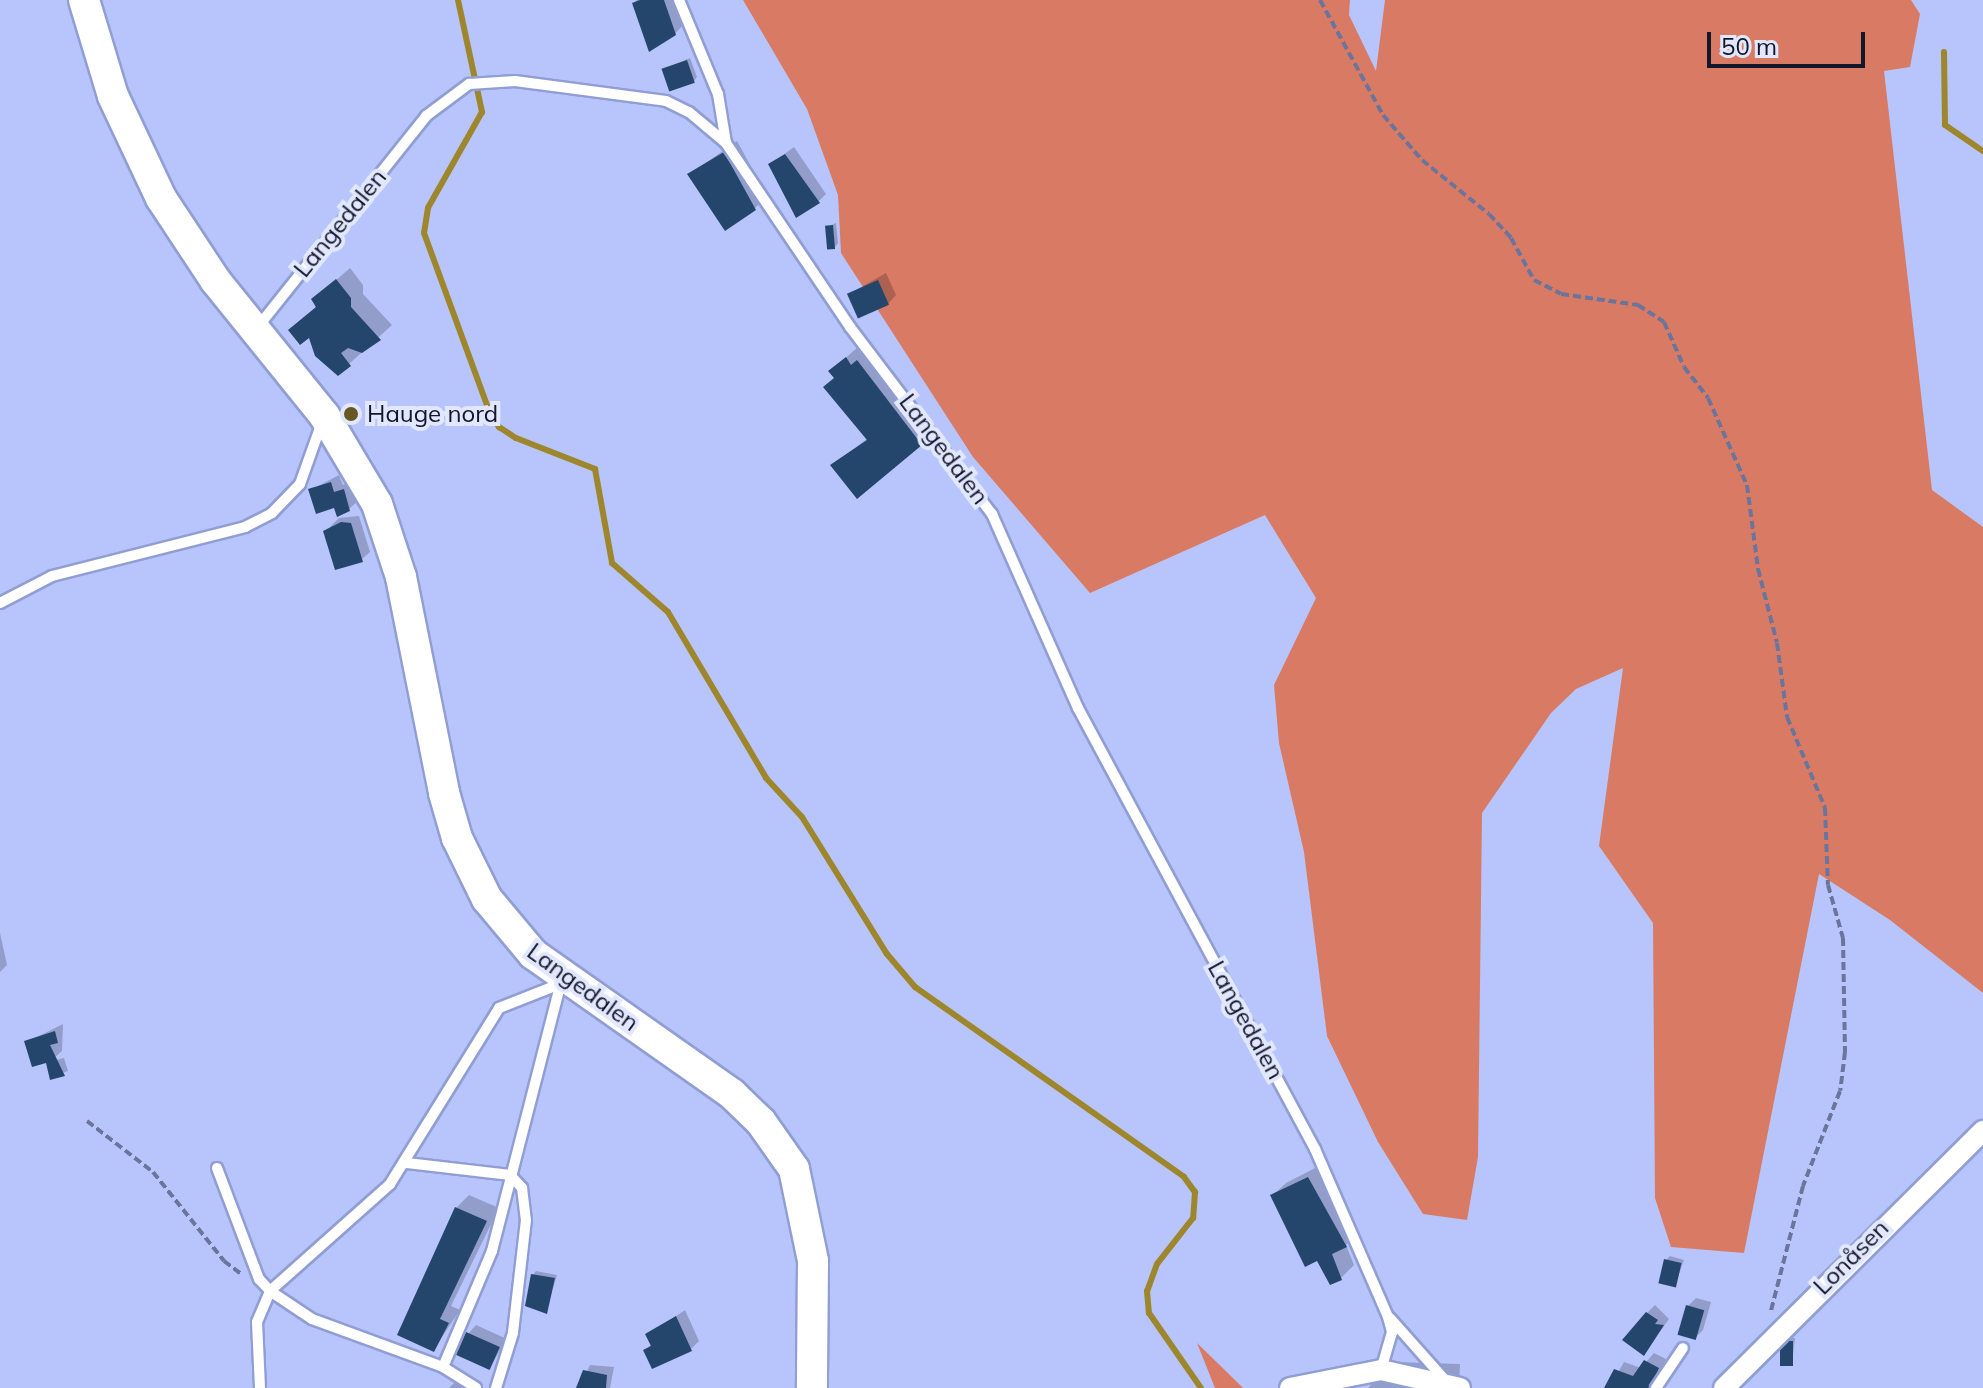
<!DOCTYPE html>
<html>
<head>
<meta charset="utf-8">
<style>
	body { margin:0 }
	#map { position:relative; width:1983px; height:1388px; overflow:hidden; background:#b7c5fc; font-family:Mulish,sans-serif }
	div>[style] { position:absolute }
	[style*='--x'] { left:calc(var(--x)*1px); top:calc(var(--y)*1px); width:calc(var(--w)*1px); rotate:calc(var(--a)*1deg) }
	.green>* { inset:0; background:#d97a64 }
	.shadow>* { inset:0; background:#0003 }
	.stream>* { height:6px; margin:-3px; padding:0 3px; transform-origin:3px; border-radius:3px; background:#9e862d }
	.building>* { inset:0; background:#24466d; transform-origin:0 0 }
	.path>* { height:4px; margin-top:-2px; transform-origin:0; background:repeating-linear-gradient(90deg,#6b749b 0 8px,transparent 0 12px) }
	.roads { filter:drop-shadow(2px 0 #919ed3) drop-shadow(-2px 0 #919ed3) drop-shadow(0 2px #919ed3) drop-shadow(0 -2px #919ed3) }
	.lane>* { height:10px; margin:-5px; padding:0 5px; transform-origin:5px; border-radius:5px; background:#fff }
	.street>* { height:20px; margin:-10px; padding:0 10px; transform-origin:10px; border-radius:10px; background:#fff }
	.secondary>* { height:30px; margin:-15px; padding:0 15px; transform-origin:15px; border-radius:15px; background:#fff }
	.dots>* { width:22px; height:22px; translate:-50% -50%; box-sizing:border-box; border:4px solid #e1e8fe; border-radius:50% }
	span { translate:-50% -50%; white-space:nowrap; text-align:center; line-height:1.15; -webkit-text-stroke:8px #e1e8fe; paint-order:stroke }
	.street-label { font-size:24px; color:#13172b }
	.poi-label { font-size:24px; color:#13172b }
	.left { translate:0 -50%; text-align:left }
	.scale { position:absolute; left:1707px; top:32px; width:158px; height:36px; box-sizing:border-box; border:4px solid #13172b; border-top:0; padding-left:10px; font-size:24px; line-height:28px; white-space:nowrap; color:#13172b; -webkit-text-stroke:6px #e1e8fe; paint-order:stroke }
</style>
</head>
<body>
<div id="map">
	<div class="green">
		<div style="clip-path:polygon(743px 0,1350px 0,1349px 15px,1376px 71px,1385px 0,1911px 0,1920px 14px,1910px 67px,1884px 71px,1932px 490px,1983px 527px,1983px 993px,1890px 920px,1819px 874px,1744px 1253px,1671px 1247px,1655px 1198px,1653px 923px,1599px 846px,1623px 668px,1576px 689px,1551px 713px,1482px 813px,1478px 1157px,1467px 1220px,1423px 1214px,1378px 1142px,1327px 1036px,1304px 852px,1279px 743px,1274px 685px,1316px 598px,1265px 515px,1090px 593px,973px 457px,841px 253px,838px 195px,807px 109px)"></div>
		<div style="clip-path:polygon(1197px 1343px,1238px 1383px,1243px 1388px,1215px 1388px)"></div>
	</div>
	<div class="shadow">
		<div style="clip-path:polygon(637px 0,674px 0,683px 25px,675px 34px,634px 3px)"></div>
		<div style="clip-path:polygon(690px 58px,697px 77px,694px 81px,664px 69px)"></div>
		<div style="clip-path:polygon(737px 141px,767px 196px,754px 209px,690px 174px)"></div>
		<div style="clip-path:polygon(794px 147px,826px 194px,818px 202px,771px 164px)"></div>
		<div style="clip-path:polygon(836px 223px,838px 243px,835px 247px,827px 227px)"></div>
		<div style="clip-path:polygon(350px 268px,363px 285px,363px 294px,392px 325px,338px 374px,313px 300px)"></div>
		<div style="clip-path:polygon(886px 273px,896px 295px,888px 304px,849px 294px)"></div>
		<div style="clip-path:polygon(859px 346px,871px 349px,911px 399px,899px 412px,908px 409px,929px 435px,921px 443px,833px 465px,868px 438px,831px 371px)"></div>
		<div style="clip-path:polygon(339px 475px,343px 485px,352px 482px,358px 501px,349px 509px,311px 490px)"></div>
		<div style="clip-path:polygon(359px 516px,370px 552px,361px 560px,325px 532px,339px 518px)"></div>
		<div style="clip-path:polygon(0 933px,7px 965px,0 972px)"></div>
		<div style="clip-path:polygon(63px 1024px,62px 1051px,53px 1059px,27px 1042px)"></div>
		<div style="clip-path:polygon(64px 1058px,68px 1071px,52px 1077px,52px 1061px)"></div>
		<div style="clip-path:polygon(1321px 1165px,1359px 1232px,1346px 1245px,1354px 1265px,1341px 1278px,1318px 1258px,1273px 1195px,1286px 1183px)"></div>
		<div style="clip-path:polygon(469px 1195px,499px 1208px,451px 1306px,460px 1310px,434px 1349px,456px 1208px)"></div>
		<div style="clip-path:polygon(1670px 1256px,1684px 1260px,1675px 1285px,1666px 1260px)"></div>
		<div style="clip-path:polygon(536px 1271px,557px 1275px,547px 1308px,533px 1275px)"></div>
		<div style="clip-path:polygon(1696px 1298px,1711px 1302px,1703px 1330px,1695px 1338px,1688px 1306px)"></div>
		<div style="clip-path:polygon(1655px 1305px,1669px 1319px,1644px 1354px,1647px 1313px)"></div>
		<div style="clip-path:polygon(685px 1310px,699px 1341px,691px 1349px,645px 1350px,652px 1344px,648px 1335px)"></div>
		<div style="clip-path:polygon(476px 1325px,507px 1339px,490px 1367px,468px 1334px)"></div>
		<div style="clip-path:polygon(1786px 1338px,1795px 1338px,1792px 1364px,1782px 1342px)"></div>
		<div style="clip-path:polygon(1654px 1353px,1666px 1359px,1652px 1388px,1609px 1388px,1624px 1362px,1641px 1368px)"></div>
		<div style="clip-path:polygon(1393px 1362px,1460px 1364px,1459px 1388px,1368px 1388px)"></div>
		<div style="clip-path:polygon(590px 1365px,614px 1367px,610px 1388px,579px 1388px)"></div>
		<div style="clip-path:polygon(455px 1382px,479px 1382px,479px 1388px,449px 1388px)"></div>
	</div>
	<div class="stream">
		<div style="--x:458;--y:0;--w:115;--a:77.9"></div>
		<div style="--x:482;--y:112;--w:110;--a:119.4"></div>
		<div style="--x:428;--y:208;--w:25;--a:99"></div>
		<div style="--x:424;--y:233;--w:192;--a:69.9"></div>
		<div style="--x:490;--y:413;--w:17;--a:57"></div>
		<div style="--x:499;--y:427;--w:20;--a:33"></div>
		<div style="--x:516;--y:438;--w:85;--a:21.4"></div>
		<div style="--x:595;--y:469;--w:96;--a:79.7"></div>
		<div style="--x:612;--y:563;--w:74;--a:41.2"></div>
		<div style="--x:668;--y:612;--w:193;--a:59.4"></div>
		<div style="--x:766;--y:778;--w:53;--a:47.3"></div>
		<div style="--x:802;--y:817;--w:161;--a:58.2"></div>
		<div style="--x:887;--y:954;--w:43;--a:49.7"></div>
		<div style="--x:915;--y:987;--w:329;--a:35.2"></div>
		<div style="--x:1184;--y:1177;--w:19;--a:54"></div>
		<div style="--x:1195;--y:1192;--w:26;--a:94"></div>
		<div style="--x:1193;--y:1218;--w:58;--a:128"></div>
		<div style="--x:1157;--y:1264;--w:29;--a:110"></div>
		<div style="--x:1147;--y:1291;--w:22;--a:85"></div>
		<div style="--x:1149;--y:1313;--w:91;--a:55.3"></div>
		<div style="--x:1944;--y:52;--w:73;--a:89.2"></div>
		<div style="--x:1945;--y:125;--w:46;--a:34.4"></div>
	</div>
	<div class="building">
		<div style="clip-path:polygon(640px 0,664px 0,676px 35px,649px 52px,632px 3px)"></div>
		<div style="left:687px;top:60px;width:24px;height:27px;rotate:71deg"></div>
		<div style="clip-path:polygon(724px 152px,756px 210px,725px 231px,687px 174px)"></div>
		<div style="clip-path:polygon(785px 154px,820px 203px,796px 218px,768px 164px)"></div>
		<div style="left:833px;top:225px;width:24px;height:8px;rotate:85deg"></div>
		<div style="clip-path:polygon(336px 279px,351px 298px,351px 307px,381px 340px,362px 353px,348px 348px,341px 353px,351px 366px,338px 376px,315px 356px,309px 338px,300px 345px,288px 330px,316px 307px,311px 299px)"></div>
		<div style="left:878px;top:280px;width:27px;height:34px;rotate:66deg"></div>
		<div style="clip-path:polygon(846px 357px,851px 365px,857px 360px,922px 445px,857px 499px,830px 465px,867px 440px,823px 387px,834px 378px,828px 371px)"></div>
		<div style="clip-path:polygon(331px 482px,334px 492px,344px 489px,350px 511px,337px 517px,334px 508px,316px 514px,308px 489px)"></div>
		<div style="clip-path:polygon(341px 522px,351px 523px,363px 562px,335px 570px,323px 531px)"></div>
		<div style="clip-path:polygon(55px 1031px,58px 1043px,50px 1045px,65px 1076px,50px 1080px,46px 1063px,32px 1067px,24px 1041px)"></div>
		<div style="clip-path:polygon(1308px 1177px,1347px 1247px,1332px 1254px,1342px 1280px,1330px 1285px,1317px 1261px,1305px 1267px,1270px 1195px)"></div>
		<div style="clip-path:polygon(455px 1207px,487px 1221px,440px 1319px,449px 1323px,434px 1352px,397px 1335px)"></div>
		<div style="left:1664px;top:1259px;width:18px;height:25px;rotate:13deg"></div>
		<div style="clip-path:polygon(531px 1274px,555px 1278px,547px 1314px,525px 1306px)"></div>
		<div style="left:1686px;top:1305px;width:19px;height:31px;rotate:16deg"></div>
		<div style="clip-path:polygon(1646px 1312px,1658px 1320px,1655px 1324px,1664px 1325px,1644px 1356px,1622px 1340px)"></div>
		<div style="clip-path:polygon(676px 1316px,692px 1351px,652px 1369px,643px 1350px,651px 1346px,645px 1334px)"></div>
		<div style="left:466px;top:1332px;width:37px;height:25px;rotate:24deg"></div>
		<div style="left:1780px;top:1341px;width:13px;height:25px"></div>
		<div style="clip-path:polygon(1644px 1360px,1659px 1368px,1650px 1388px,1604px 1388px,1614px 1369px,1633px 1376px)"></div>
		<div style="clip-path:polygon(583px 1370px,607px 1375px,606px 1388px,576px 1388px)"></div>
	</div>
	<div class="path">
		<div style="--x:1320;--y:0;--w:131;--a:61.3"></div>
		<div style="--x:1383;--y:115;--w:60;--a:49.1"></div>
		<div style="--x:1422;--y:160;--w:86;--a:38.9"></div>
		<div style="--x:1489;--y:214;--w:33;--a:47"></div>
		<div style="--x:1511;--y:238;--w:48;--a:61.3"></div>
		<div style="--x:1534;--y:280;--w:30;--a:27"></div>
		<div style="--x:1561;--y:294;--w:78;--a:8.1"></div>
		<div style="--x:1638;--y:305;--w:31;--a:33"></div>
		<div style="--x:1664;--y:322;--w:49;--a:66"></div>
		<div style="--x:1684;--y:367;--w:39;--a:52"></div>
		<div style="--x:1708;--y:398;--w:95;--a:65.9"></div>
		<div style="--x:1747;--y:485;--w:85;--a:82.5"></div>
		<div style="--x:1758;--y:569;--w:76;--a:75.6"></div>
		<div style="--x:1777;--y:643;--w:75;--a:82.3"></div>
		<div style="--x:1787;--y:717;--w:99;--a:67.3"></div>
		<div style="--x:1825;--y:808;--w:77;--a:87.8"></div>
		<div style="--x:1828;--y:885;--w:55;--a:74.2"></div>
		<div style="--x:1843;--y:938;--w:114;--a:89"></div>
		<div style="--x:1845;--y:1052;--w:39;--a:97"></div>
		<div style="--x:1840;--y:1091;--w:102;--a:111.3"></div>
		<div style="--x:1803;--y:1186;--w:129;--a:104.4"></div>
		<div style="--x:87;--y:1121;--w:83;--a:37.7"></div>
		<div style="--x:153;--y:1172;--w:114;--a:51.4"></div>
		<div style="--x:224;--y:1261;--w:21;--a:37"></div>
	</div>
	<div class="roads">
		<div class="lane">
			<div style="--x:679;--y:0;--w:102;--a:67.5"></div>
			<div style="--x:718;--y:94;--w:50;--a:80.7"></div>
			<div style="--x:257;--y:328;--w:271;--a:-51.4"></div>
			<div style="--x:426;--y:116;--w:54;--a:-36.7"></div>
			<div style="--x:469;--y:84;--w:46;--a:-3.7"></div>
			<div style="--x:515;--y:81;--w:152;--a:7.5"></div>
			<div style="--x:666;--y:101;--w:25;--a:26"></div>
			<div style="--x:689;--y:112;--w:48;--a:40"></div>
			<div style="--x:726;--y:143;--w:222;--a:56"></div>
			<div style="--x:850;--y:327;--w:235;--a:52.8"></div>
			<div style="--x:992;--y:514;--w:212;--a:66.1"></div>
			<div style="--x:1078;--y:708;--w:501;--a:61.75"></div>
			<div style="--x:1315;--y:1149;--w:183;--a:66.5"></div>
			<div style="--x:1388;--y:1317;--w:16;--a:75"></div>
			<div style="--x:1392;--y:1332;--w:40;--a:106"></div>
			<div style="--x:0;--y:603;--w:59;--a:-27.4"></div>
			<div style="--x:52;--y:576;--w:199;--a:-14.2"></div>
			<div style="--x:245;--y:527;--w:30;--a:-27"></div>
			<div style="--x:272;--y:513;--w:40;--a:-46"></div>
			<div style="--x:300;--y:484;--w:63;--a:-70.4"></div>
			<div style="--x:407;--y:1163;--w:104;--a:6.6"></div>
			<div style="--x:510;--y:1175;--w:18;--a:47"></div>
			<div style="--x:522;--y:1188;--w:32;--a:83"></div>
			<div style="--x:526;--y:1220;--w:114;--a:96.6"></div>
			<div style="--x:513;--y:1333;--w:58;--a:107.2"></div>
			<div style="--x:217;--y:1168;--w:119;--a:69.3"></div>
			<div style="--x:259;--y:1279;--w:16;--a:47"></div>
			<div style="--x:270;--y:1291;--w:50;--a:33.7"></div>
			<div style="--x:312;--y:1319;--w:140;--a:20.1"></div>
			<div style="--x:443;--y:1367;--w:39;--a:32"></div>
			<div style="--x:1390;--y:1318;--w:84;--a:48.4"></div>
			<div style="--x:443;--y:1367;--w:126;--a:-67.1"></div>
			<div style="--x:492;--y:1251;--w:273;--a:-75.6"></div>
			<div style="--x:260;--y:1388;--w:66;--a:-92.6"></div>
			<div style="--x:257;--y:1322;--w:34;--a:-67"></div>
			<div style="--x:270;--y:1291;--w:161;--a:-41.7"></div>
			<div style="--x:390;--y:1184;--w:207;--a:-58.2"></div>
			<div style="--x:499;--y:1008;--w:71;--a:-21.5"></div>
			<div style="--x:1656;--y:1388;--w:48;--a:-56"></div>
		</div>
		<div class="street">
			<div style="--x:1290;--y:1388;--w:93;--a:-11.2"></div>
			<div style="--x:1381;--y:1370;--w:81;--a:12.8"></div>
			<div style="--x:1724;--y:1388;--w:365;--a:-44.8"></div>
		</div>
		<div class="secondary">
			<div style="--x:84;--y:0;--w:100;--a:73.2"></div>
			<div style="--x:113;--y:96;--w:113;--a:64.8"></div>
			<div style="--x:161;--y:198;--w:98;--a:56.6"></div>
			<div style="--x:215;--y:280;--w:174;--a:51.1"></div>
			<div style="--x:324;--y:415;--w:104;--a:59.2"></div>
			<div style="--x:377;--y:504;--w:77;--a:71.8"></div>
			<div style="--x:401;--y:577;--w:220;--a:78.7"></div>
			<div style="--x:444;--y:793;--w:47;--a:73.9"></div>
			<div style="--x:457;--y:838;--w:68;--a:63.8"></div>
			<div style="--x:487;--y:899;--w:72;--a:50.1"></div>
			<div style="--x:533;--y:954;--w:243;--a:35.1"></div>
			<div style="--x:732;--y:1094;--w:40;--a:44"></div>
			<div style="--x:761;--y:1122;--w:57;--a:54.9"></div>
			<div style="--x:794;--y:1169;--w:94;--a:78.3"></div>
			<div style="--x:813;--y:1261;--w:127;--a:90.5"></div>
		</div>
	</div>
	<div class="dots">
		<div style="left:351px;top:414px;background:#665724"></div>
	</div>
	<div class="street-label">
		<span style="left:340px;top:223px;rotate:-51deg">Langedalen</span>
		<span style="left:944px;top:449px;rotate:53deg">Langedalen</span>
		<span style="left:583px;top:987px;rotate:36deg">Langedalen</span>
		<span style="left:1246px;top:1020px;rotate:61deg">Langedalen</span>
		<span style="left:1851px;top:1257px;rotate:-45deg">Lonåsen</span>
	</div>
	<div class="poi-label">
		<span class="left" style="left:367px;top:414px">Hauge nord</span>
	</div>
	<div class="scale">50 m</div>
</div>
</body>
</html>
